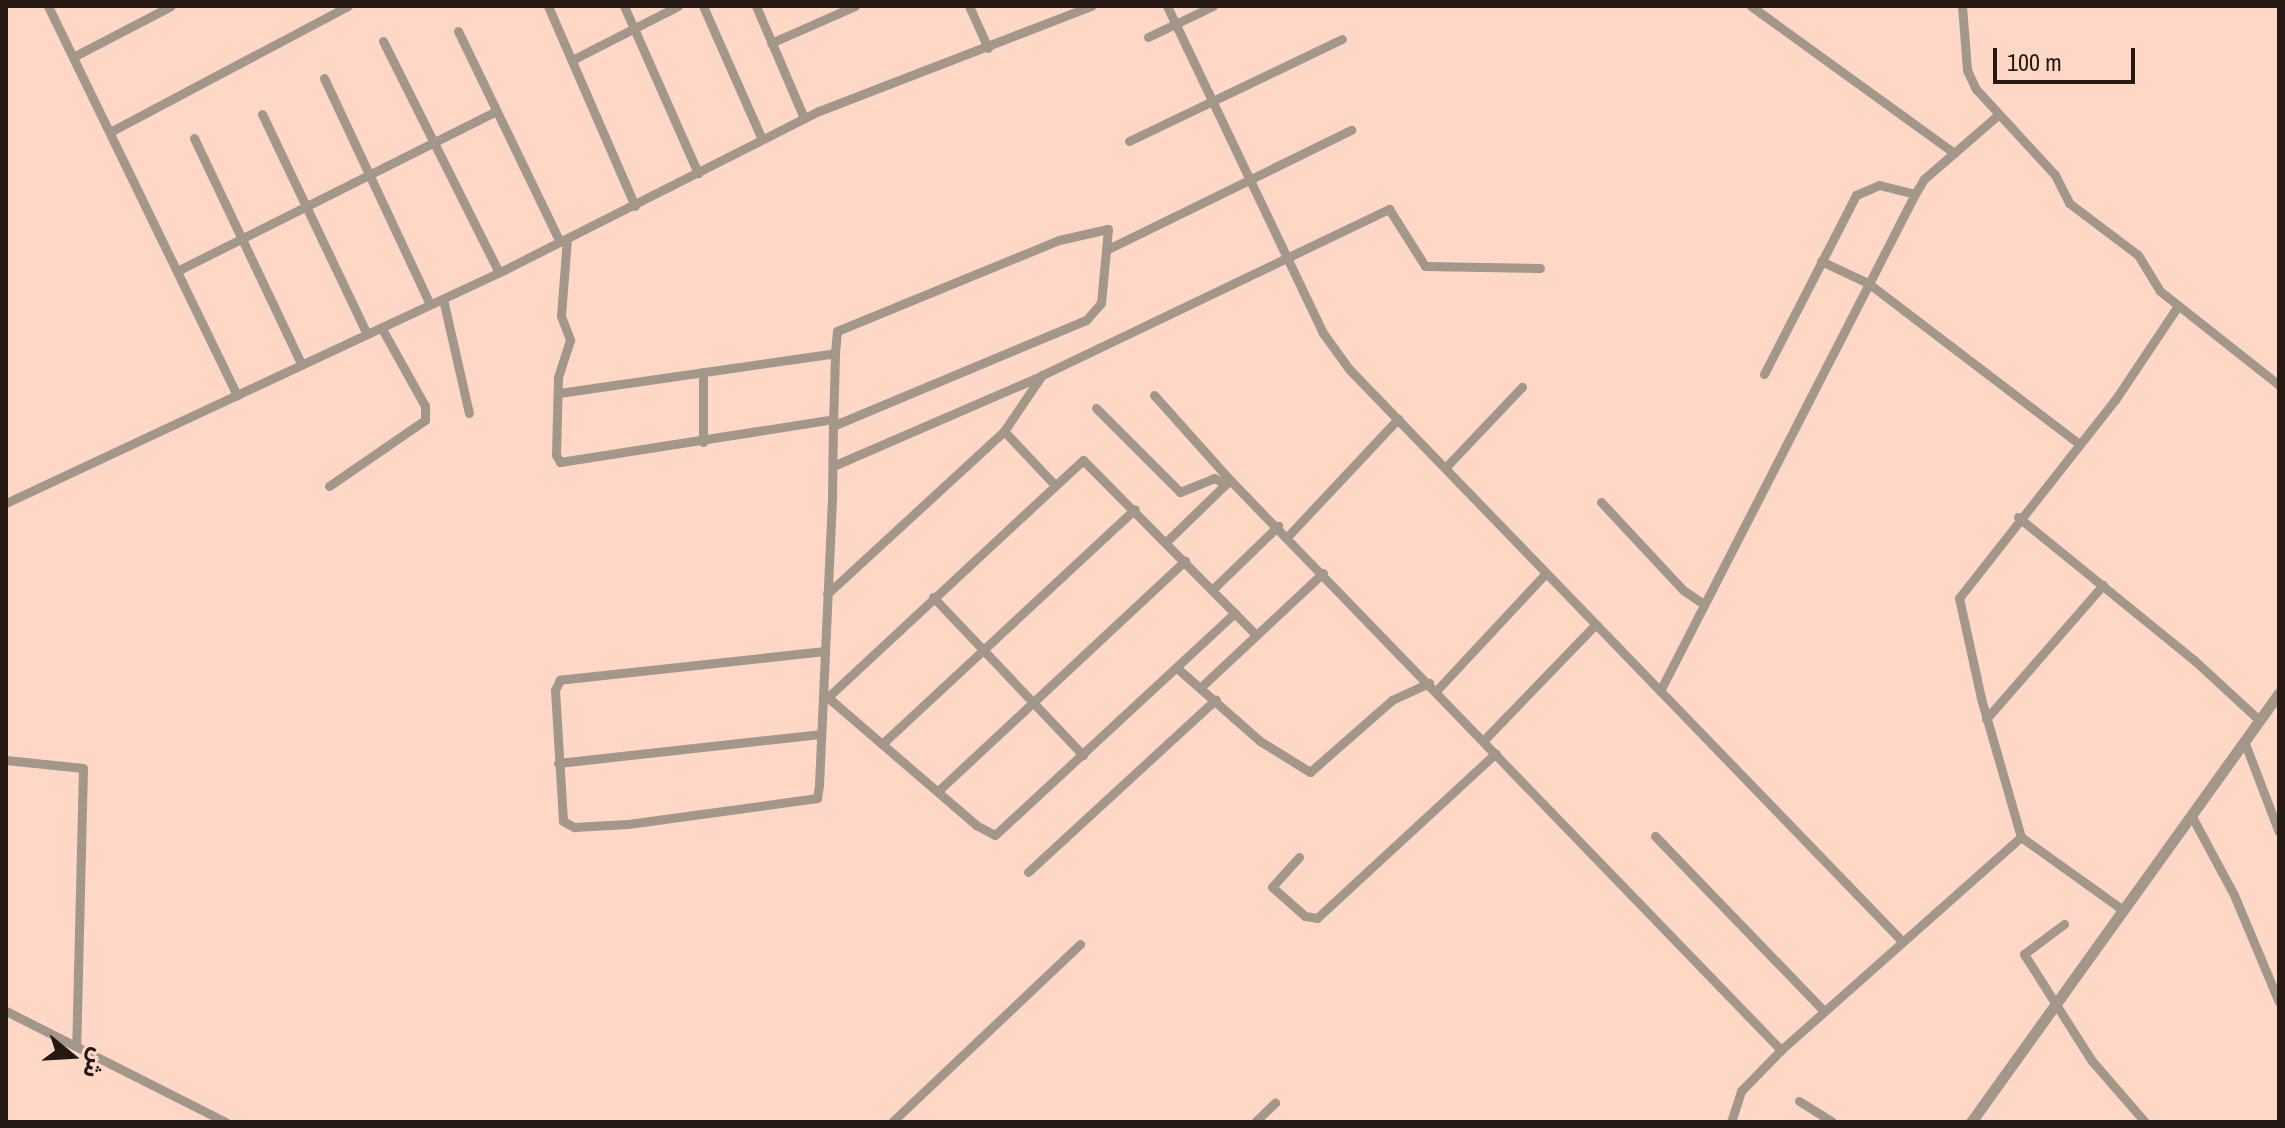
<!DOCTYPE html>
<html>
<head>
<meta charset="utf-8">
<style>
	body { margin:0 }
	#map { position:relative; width:2285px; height:1128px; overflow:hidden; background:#fed7c6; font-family:"Archivo Narrow","Noto Sans Arabic",sans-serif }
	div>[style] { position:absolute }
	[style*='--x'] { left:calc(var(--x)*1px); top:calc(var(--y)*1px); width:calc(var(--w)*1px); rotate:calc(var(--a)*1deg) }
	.minor>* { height:9px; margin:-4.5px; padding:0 4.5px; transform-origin:4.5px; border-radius:4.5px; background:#a3968a }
	.tertiary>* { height:11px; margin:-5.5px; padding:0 5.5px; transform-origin:5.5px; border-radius:5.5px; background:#a3968a }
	span { translate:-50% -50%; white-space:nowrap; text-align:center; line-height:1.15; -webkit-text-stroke:7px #fed7c6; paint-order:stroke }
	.frame { position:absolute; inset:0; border:8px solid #261812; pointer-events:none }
	.north { position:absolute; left:32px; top:1016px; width:80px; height:80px; -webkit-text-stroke:6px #fed7c6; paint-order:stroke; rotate:108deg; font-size:22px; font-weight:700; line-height:32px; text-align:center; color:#261812 }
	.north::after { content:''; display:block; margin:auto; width:28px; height:36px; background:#261812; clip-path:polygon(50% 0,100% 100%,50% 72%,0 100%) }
	.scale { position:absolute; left:1993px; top:48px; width:142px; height:36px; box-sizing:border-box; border:4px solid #261812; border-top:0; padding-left:10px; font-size:24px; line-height:28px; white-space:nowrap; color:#261812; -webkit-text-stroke:6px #fed7c6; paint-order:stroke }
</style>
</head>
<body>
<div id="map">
	<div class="minor">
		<div style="--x:48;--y:6;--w:433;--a:64.1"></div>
		<div style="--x:548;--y:6;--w:218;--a:66.5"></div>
		<div style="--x:624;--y:6;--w:183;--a:66.1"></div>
		<div style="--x:703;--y:6;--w:145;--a:66.1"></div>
		<div style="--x:756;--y:6;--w:122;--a:66.8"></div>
		<div style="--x:969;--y:6;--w:46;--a:65.7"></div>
		<div style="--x:1167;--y:6;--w:362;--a:64.5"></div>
		<div style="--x:1323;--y:333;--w:44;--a:54.2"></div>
		<div style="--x:1349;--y:369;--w:794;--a:45.97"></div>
		<div style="--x:1751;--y:6;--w:251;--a:35.9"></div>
		<div style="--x:1962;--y:6;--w:64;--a:85.5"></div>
		<div style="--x:1967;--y:70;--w:21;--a:65"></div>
		<div style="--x:1976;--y:89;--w:117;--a:47.4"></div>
		<div style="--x:2055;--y:175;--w:31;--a:63"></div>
		<div style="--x:2069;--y:203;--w:86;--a:37"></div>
		<div style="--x:2138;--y:255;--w:42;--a:58.6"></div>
		<div style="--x:2160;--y:291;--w:152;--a:38.3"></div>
		<div style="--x:458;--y:31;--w:234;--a:64.2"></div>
		<div style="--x:1148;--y:37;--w:72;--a:-25.5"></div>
		<div style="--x:383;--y:41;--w:259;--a:63.4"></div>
		<div style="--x:771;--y:43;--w:92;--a:-23.8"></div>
		<div style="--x:73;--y:57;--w:110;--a:-27.5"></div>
		<div style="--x:572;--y:60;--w:119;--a:-27"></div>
		<div style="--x:324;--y:78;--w:250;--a:64.9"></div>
		<div style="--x:262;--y:114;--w:244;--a:64.5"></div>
		<div style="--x:110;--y:132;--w:269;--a:-27.9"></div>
		<div style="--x:194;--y:138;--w:251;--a:64.6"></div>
		<div style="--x:1129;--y:141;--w:236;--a:-25.6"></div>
		<div style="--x:567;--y:239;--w:77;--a:94.5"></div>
		<div style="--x:561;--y:316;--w:26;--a:69"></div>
		<div style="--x:570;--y:340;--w:40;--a:108"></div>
		<div style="--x:558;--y:378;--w:77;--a:91.5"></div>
		<div style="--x:556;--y:455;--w:8;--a:60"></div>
		<div style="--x:560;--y:462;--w:277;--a:-8.9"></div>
		<div style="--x:1108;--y:249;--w:271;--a:-26.1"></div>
		<div style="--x:1821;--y:261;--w:52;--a:25.1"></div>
		<div style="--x:1868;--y:283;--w:264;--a:37.3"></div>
		<div style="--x:177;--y:271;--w:356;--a:-26.6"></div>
		<div style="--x:443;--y:299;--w:117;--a:77.2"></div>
		<div style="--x:1764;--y:374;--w:201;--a:-62.8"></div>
		<div style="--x:1856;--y:195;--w:25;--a:-23"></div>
		<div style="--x:1879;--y:185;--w:37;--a:14"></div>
		<div style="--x:559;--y:393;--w:279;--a:-8.2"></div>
		<div style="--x:1154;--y:395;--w:114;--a:48.2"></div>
		<div style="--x:1096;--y:408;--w:119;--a:45"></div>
		<div style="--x:1180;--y:492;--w:37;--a:-22"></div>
		<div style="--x:1214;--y:478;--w:13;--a:27"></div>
		<div style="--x:1004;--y:431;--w:68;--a:-55.8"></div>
		<div style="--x:703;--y:442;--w:70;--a:-90"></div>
		<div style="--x:833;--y:466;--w:219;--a:-23.4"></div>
		<div style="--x:1034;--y:379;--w:394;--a:-25.6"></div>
		<div style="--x:1389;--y:209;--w:67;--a:57.7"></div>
		<div style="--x:1425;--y:266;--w:115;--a:1"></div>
		<div style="--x:1445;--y:468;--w:112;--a:-46.5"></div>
		<div style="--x:329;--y:486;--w:116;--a:-34.5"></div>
		<div style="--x:425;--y:420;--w:14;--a:-90"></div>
		<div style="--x:425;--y:406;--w:90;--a:-119.1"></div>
		<div style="--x:1601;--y:502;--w:120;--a:47"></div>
		<div style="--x:1683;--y:590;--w:25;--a:34"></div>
		<div style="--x:6;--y:503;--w:550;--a:-25.07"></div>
		<div style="--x:504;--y:270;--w:353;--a:-26.8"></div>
		<div style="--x:819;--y:111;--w:292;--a:-21.1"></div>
		<div style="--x:2018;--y:517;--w:227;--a:39.1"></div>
		<div style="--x:2194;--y:660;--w:88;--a:42.7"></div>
		<div style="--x:1288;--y:536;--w:161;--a:-46.8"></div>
		<div style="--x:1166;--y:542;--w:89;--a:-44.1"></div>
		<div style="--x:1230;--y:480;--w:793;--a:45.97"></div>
		<div style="--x:1213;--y:589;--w:91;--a:-44.1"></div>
		<div style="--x:827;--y:594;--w:241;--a:-42.6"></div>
		<div style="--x:1004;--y:431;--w:73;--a:46.7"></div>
		<div style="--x:933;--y:597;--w:218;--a:46.5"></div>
		<div style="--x:825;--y:651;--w:267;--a:173.8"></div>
		<div style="--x:560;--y:680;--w:11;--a:117"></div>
		<div style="--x:555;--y:690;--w:131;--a:86.5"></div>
		<div style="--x:563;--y:821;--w:13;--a:29"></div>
		<div style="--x:574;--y:827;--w:54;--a:-3.2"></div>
		<div style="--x:628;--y:824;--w:191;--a:-7.8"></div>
		<div style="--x:817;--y:798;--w:13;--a:-81"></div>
		<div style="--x:819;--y:785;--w:290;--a:-87.4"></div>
		<div style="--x:832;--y:495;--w:69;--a:-89.2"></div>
		<div style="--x:833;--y:426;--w:73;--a:-88.4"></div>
		<div style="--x:835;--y:353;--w:22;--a:-85"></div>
		<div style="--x:837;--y:331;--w:240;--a:-22.3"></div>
		<div style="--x:1059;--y:240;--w:50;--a:-12.7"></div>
		<div style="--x:1108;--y:229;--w:74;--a:95.4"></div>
		<div style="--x:1101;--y:303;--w:23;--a:131"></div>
		<div style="--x:1086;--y:320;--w:274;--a:157.3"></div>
		<div style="--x:1177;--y:668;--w:111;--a:41.3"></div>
		<div style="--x:1260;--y:741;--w:59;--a:31.8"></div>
		<div style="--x:1310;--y:772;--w:109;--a:-41.3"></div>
		<div style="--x:1392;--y:700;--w:41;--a:-24.7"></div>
		<div style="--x:1201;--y:687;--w:167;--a:-43.1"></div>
		<div style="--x:1436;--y:691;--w:161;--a:-47"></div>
		<div style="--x:1660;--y:691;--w:559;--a:-62.84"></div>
		<div style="--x:1915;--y:194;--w:17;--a:-59"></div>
		<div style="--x:1924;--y:179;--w:98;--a:-40.9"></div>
		<div style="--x:825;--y:695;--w:199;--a:40.7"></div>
		<div style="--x:976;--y:825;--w:21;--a:28"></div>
		<div style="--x:995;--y:835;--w:327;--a:-42.8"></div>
		<div style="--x:828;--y:697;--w:348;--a:-42.9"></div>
		<div style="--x:1083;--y:460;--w:246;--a:45.3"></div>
		<div style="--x:1986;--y:719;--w:178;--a:-48.9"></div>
		<div style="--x:1484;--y:740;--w:161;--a:-46"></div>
		<div style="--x:2244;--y:741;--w:97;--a:69"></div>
		<div style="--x:882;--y:744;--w:345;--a:-42.9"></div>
		<div style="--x:6;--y:760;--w:77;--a:5.9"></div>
		<div style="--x:83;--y:768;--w:278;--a:91.4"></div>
		<div style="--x:558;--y:763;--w:263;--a:-6.3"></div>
		<div style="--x:938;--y:791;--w:338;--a:-43"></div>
		<div style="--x:2191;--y:815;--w:91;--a:61.7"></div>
		<div style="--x:2234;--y:895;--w:116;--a:67.2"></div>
		<div style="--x:1655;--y:836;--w:243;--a:46"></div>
		<div style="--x:2021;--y:837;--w:145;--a:-106.1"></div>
		<div style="--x:1981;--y:698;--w:102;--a:-102.4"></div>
		<div style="--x:1959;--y:598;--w:252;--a:-51.8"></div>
		<div style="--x:2115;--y:400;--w:113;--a:-56.2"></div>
		<div style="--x:1299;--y:857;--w:40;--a:132"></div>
		<div style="--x:1272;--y:887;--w:44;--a:41.3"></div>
		<div style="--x:1305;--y:916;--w:12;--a:9"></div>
		<div style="--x:1317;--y:918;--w:243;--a:-42.7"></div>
		<div style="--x:1028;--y:872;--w:255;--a:-42.6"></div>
		<div style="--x:2064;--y:924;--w:50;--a:143.1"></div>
		<div style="--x:2024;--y:954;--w:127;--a:57.6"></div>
		<div style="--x:2092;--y:1061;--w:81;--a:49"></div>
		<div style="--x:6;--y:1011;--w:246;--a:26.8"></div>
		<div style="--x:1799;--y:1101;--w:39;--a:32"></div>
		<div style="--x:892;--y:1122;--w:259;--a:-43.4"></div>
		<div style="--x:1255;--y:1122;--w:28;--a:-44"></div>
		<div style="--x:1731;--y:1122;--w:33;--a:-72"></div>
		<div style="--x:1741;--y:1091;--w:57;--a:-45.7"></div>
		<div style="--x:1781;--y:1050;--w:321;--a:-41.6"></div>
		<div style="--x:2021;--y:837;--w:125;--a:35.6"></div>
	</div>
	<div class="tertiary">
		<div style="--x:1971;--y:1122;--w:528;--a:-54.32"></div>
	</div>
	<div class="frame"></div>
	<div class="north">ش</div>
	<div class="scale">100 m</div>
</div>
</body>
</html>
